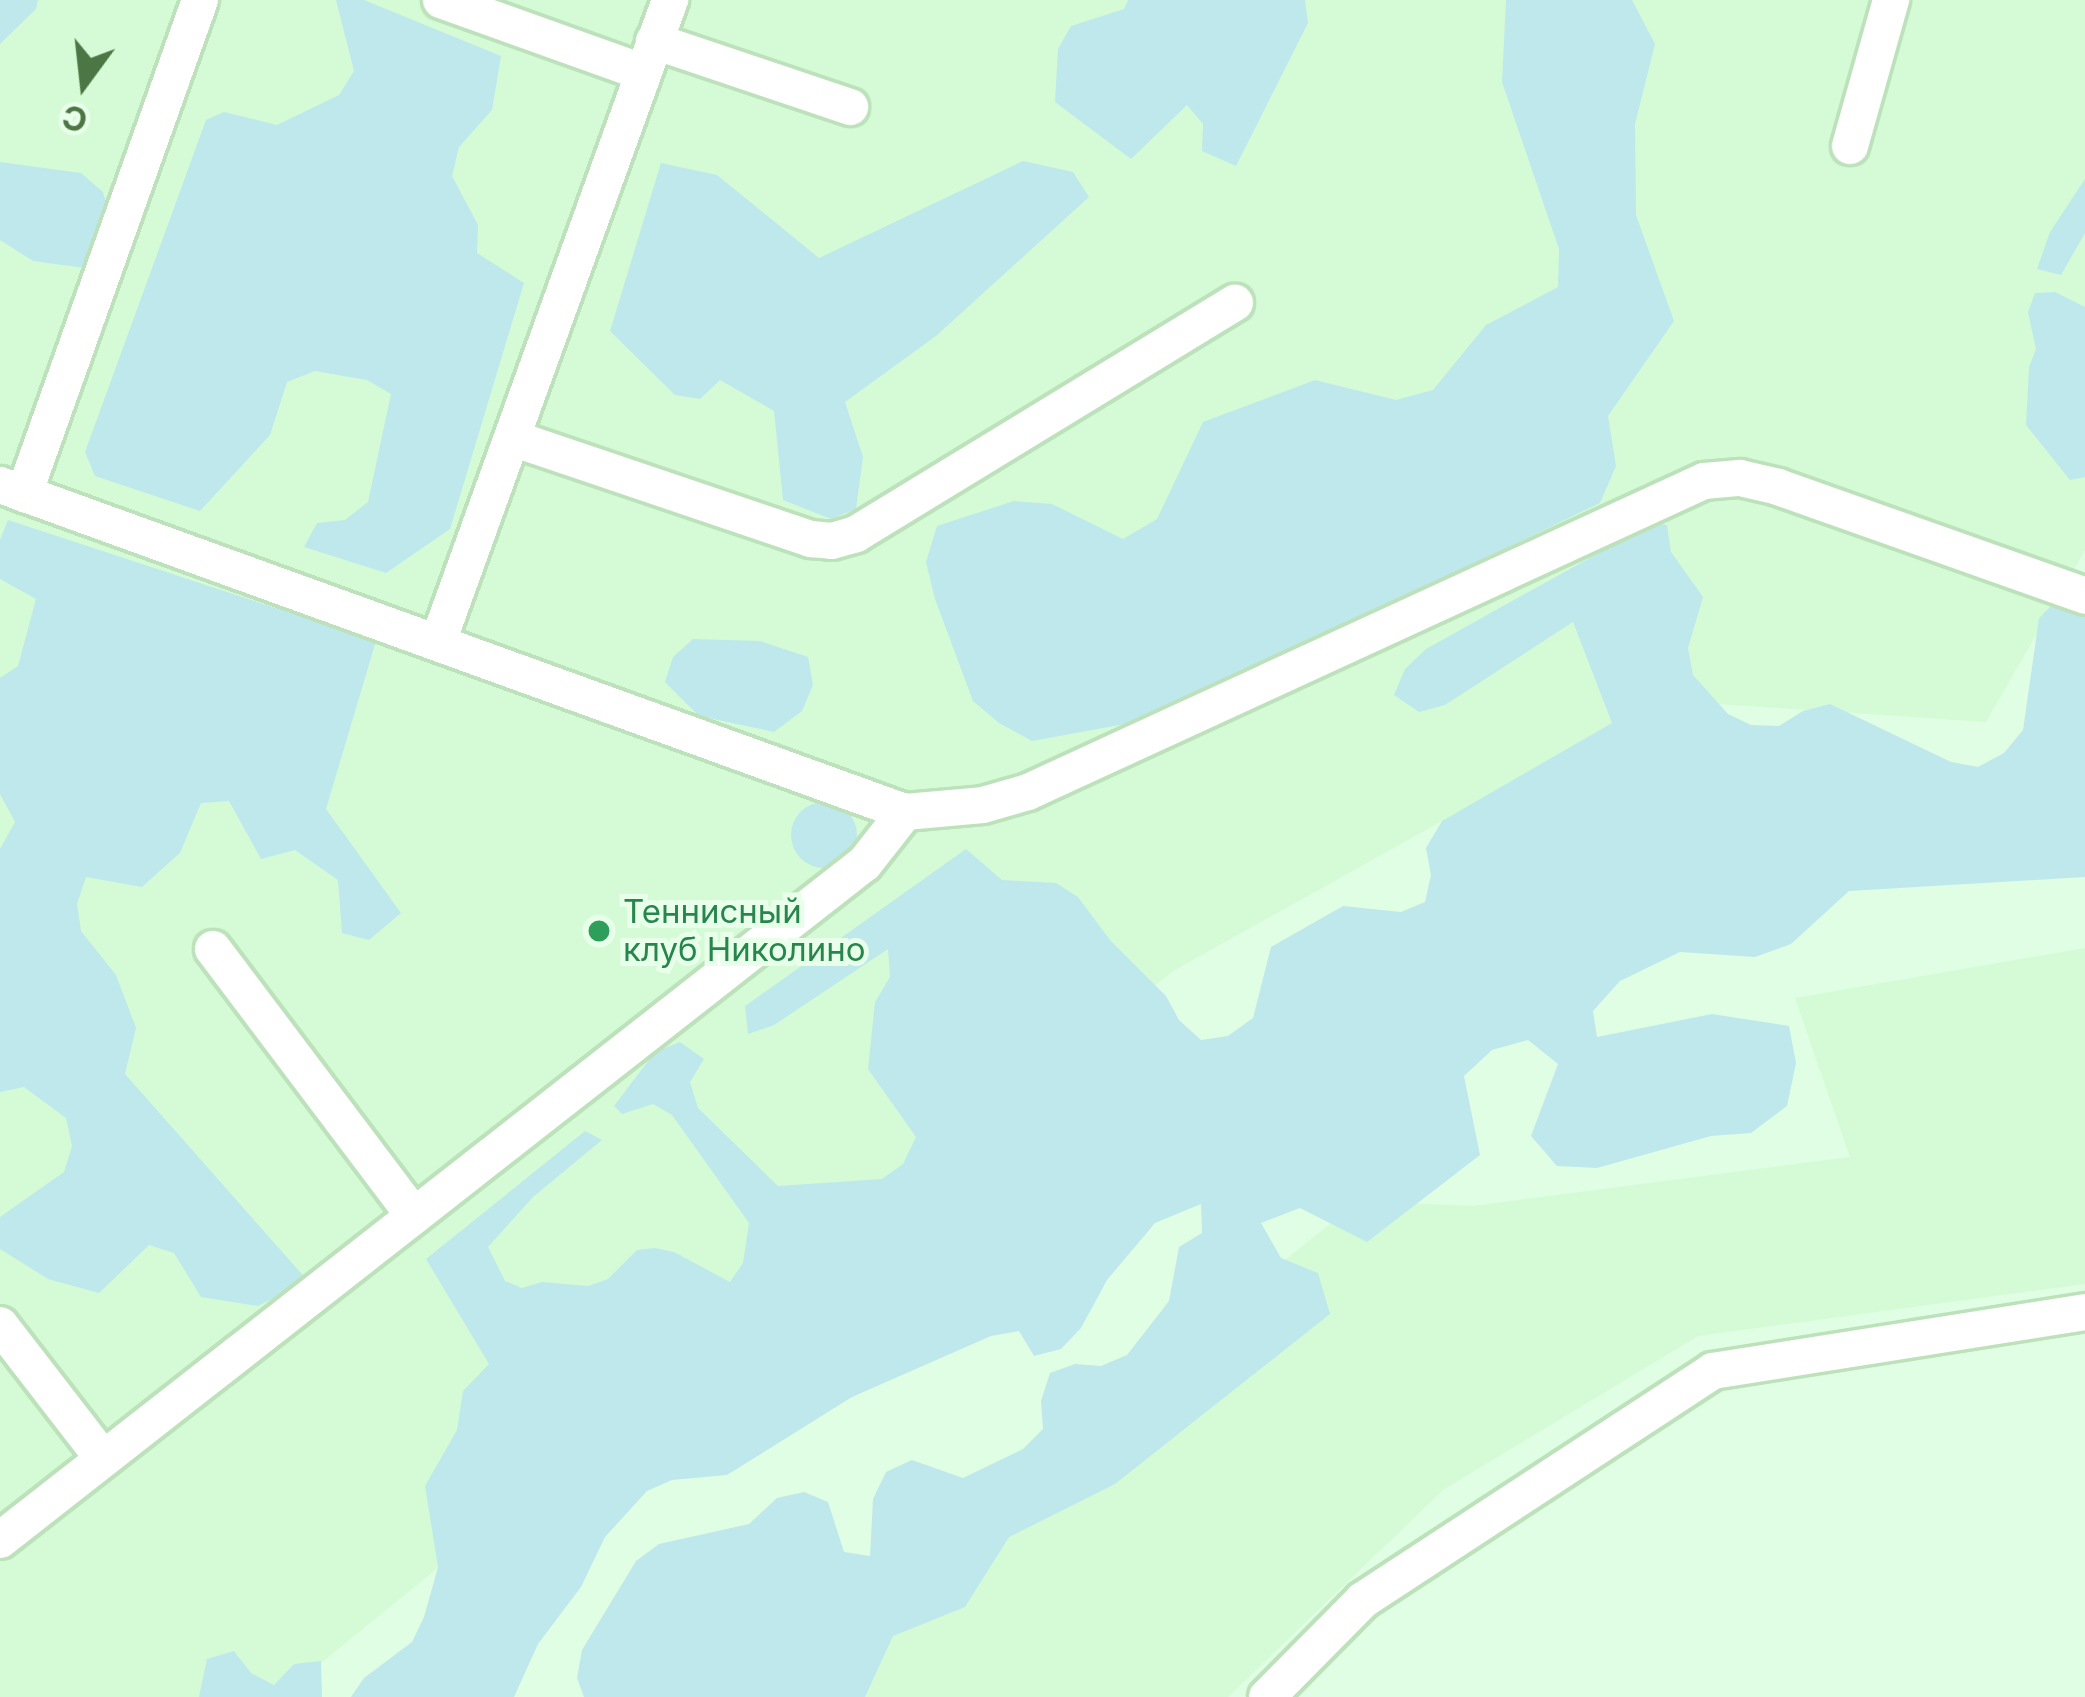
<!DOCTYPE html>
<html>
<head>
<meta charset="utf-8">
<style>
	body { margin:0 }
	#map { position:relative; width:2085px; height:1697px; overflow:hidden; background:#e0fee3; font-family:Inter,sans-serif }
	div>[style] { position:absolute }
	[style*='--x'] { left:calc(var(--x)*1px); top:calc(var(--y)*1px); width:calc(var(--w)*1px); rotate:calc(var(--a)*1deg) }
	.residential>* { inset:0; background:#d4fbd6 }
	.green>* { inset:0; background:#bee8ec }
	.round { border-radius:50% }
	.roads { filter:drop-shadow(3px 0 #bde2bb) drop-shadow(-3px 0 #bde2bb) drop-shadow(0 3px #bde2bb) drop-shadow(0 -3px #bde2bb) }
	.minor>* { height:36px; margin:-18px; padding:0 18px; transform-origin:18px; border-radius:18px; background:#fff }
	.dots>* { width:33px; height:33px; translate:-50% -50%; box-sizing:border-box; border:6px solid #e8ffea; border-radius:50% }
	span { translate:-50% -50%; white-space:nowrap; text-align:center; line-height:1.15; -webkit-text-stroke:10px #e8ffea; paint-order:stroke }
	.leisure-label { font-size:33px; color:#27864d }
	.left { translate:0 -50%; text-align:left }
	.north { position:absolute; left:24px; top:24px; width:120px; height:120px; -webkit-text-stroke:9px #e8ffea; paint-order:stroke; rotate:195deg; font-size:33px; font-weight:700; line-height:48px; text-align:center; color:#4d7645 }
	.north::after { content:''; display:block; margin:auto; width:42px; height:54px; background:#4d7645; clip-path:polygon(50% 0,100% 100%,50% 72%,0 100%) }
</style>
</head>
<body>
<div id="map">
	<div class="residential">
		<div style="clip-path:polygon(0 0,2085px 0,2085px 550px,1986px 722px,1659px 700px,1173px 971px,279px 1697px,0 1697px)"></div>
		<div style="clip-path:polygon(2085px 948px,2085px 1284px,1698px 1336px,1443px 1490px,1228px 1697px,734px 1697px,1359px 1201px,1473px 1206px,1850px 1157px,1795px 998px)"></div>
	</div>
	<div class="green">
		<div style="clip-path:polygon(0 0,38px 0,36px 9px,0 44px)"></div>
		<div style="clip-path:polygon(336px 0,364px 0,501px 56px,492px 110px,459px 147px,452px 176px,478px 225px,477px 253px,524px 283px,450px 529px,386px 573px,304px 547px,317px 523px,345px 520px,368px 502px,391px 394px,367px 380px,315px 371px,287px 382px,270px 435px,200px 511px,95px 476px,85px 452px,206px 120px,224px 112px,277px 125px,339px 95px,354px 71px)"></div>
		<div style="clip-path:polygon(1128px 0,1305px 0,1308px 23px,1236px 166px,1202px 151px,1203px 124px,1187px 105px,1131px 159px,1055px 102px,1058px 49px,1071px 26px,1124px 9px)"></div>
		<div style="clip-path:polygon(1506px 0,1632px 0,1655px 44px,1635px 124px,1636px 215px,1674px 321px,1608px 416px,1616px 466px,1600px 503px,1147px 720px,1032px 741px,999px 723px,973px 701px,935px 599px,926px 562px,937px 526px,1014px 501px,1052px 504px,1123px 539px,1157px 519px,1203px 422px,1315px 380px,1396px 400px,1433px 390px,1486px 325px,1558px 287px,1559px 249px,1502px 82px)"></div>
		<div style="clip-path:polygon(1023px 161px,1073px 172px,1089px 197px,936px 336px,845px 402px,863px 457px,856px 509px,831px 519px,783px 500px,774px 411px,720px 380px,700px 399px,675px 395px,610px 331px,661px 163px,717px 175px,819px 258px)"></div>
		<div style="clip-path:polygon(0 162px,81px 173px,103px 192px,110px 218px,85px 268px,33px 261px,0 240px)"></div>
		<div style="clip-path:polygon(2085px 179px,2085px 233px,2061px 275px,2037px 269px,2050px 232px)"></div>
		<div style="clip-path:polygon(2055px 292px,2085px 307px,2085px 477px,2070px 480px,2026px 425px,2029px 367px,2036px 349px,2028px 312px,2035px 293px)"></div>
		<div style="clip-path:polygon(8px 520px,376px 641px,326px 809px,401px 913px,369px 940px,342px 933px,338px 880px,295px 850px,261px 859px,229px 801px,201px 803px,180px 853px,142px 887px,86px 877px,77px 904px,81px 931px,116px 975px,136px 1028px,125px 1074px,308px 1281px,258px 1306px,201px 1297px,174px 1253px,149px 1245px,99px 1293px,48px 1279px,0 1249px,0 1217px,64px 1172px,72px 1146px,66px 1118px,24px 1087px,0 1092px,0 849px,15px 822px,0 794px,0 678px,18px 666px,36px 599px,0 579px,0 540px)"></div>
		<div style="clip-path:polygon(1641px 521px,1667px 525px,1671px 552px,1703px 597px,1688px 648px,1693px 675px,1728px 714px,1751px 725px,1779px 726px,1803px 711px,1830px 704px,1951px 762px,1978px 767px,2004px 753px,2023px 730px,2039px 618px,2057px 600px,2085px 605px,2085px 877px,1849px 891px,1791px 944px,1755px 957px,1680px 952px,1620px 981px,1593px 1011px,1597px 1037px,1712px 1014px,1789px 1026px,1796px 1063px,1787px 1106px,1751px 1133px,1711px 1136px,1597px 1168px,1557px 1166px,1531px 1136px,1558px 1064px,1528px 1040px,1492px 1050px,1464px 1076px,1480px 1155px,1367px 1242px,1300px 1208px,1261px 1223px,1281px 1258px,1318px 1273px,1330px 1314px,1115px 1484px,1009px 1537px,965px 1607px,893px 1636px,865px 1697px,584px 1697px,577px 1678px,582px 1650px,636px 1561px,659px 1544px,749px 1524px,777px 1498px,804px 1492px,828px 1502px,844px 1552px,870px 1556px,873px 1499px,886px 1472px,912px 1460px,963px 1478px,1023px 1449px,1043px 1429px,1041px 1401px,1050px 1373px,1075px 1364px,1101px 1366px,1127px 1355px,1169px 1301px,1179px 1247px,1202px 1233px,1201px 1204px,1155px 1223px,1107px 1280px,1081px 1328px,1061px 1349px,1034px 1356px,1019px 1331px,991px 1336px,852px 1397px,727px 1475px,672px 1480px,647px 1491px,605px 1537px,581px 1587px,538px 1644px,514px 1697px,351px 1697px,364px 1678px,412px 1642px,424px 1617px,438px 1567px,425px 1486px,457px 1430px,463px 1391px,489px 1364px,426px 1259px,585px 1131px,602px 1140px,533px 1197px,488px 1247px,505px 1281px,522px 1288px,542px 1282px,588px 1286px,608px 1279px,637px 1250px,655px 1248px,674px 1252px,730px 1282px,743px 1263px,749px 1223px,672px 1115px,653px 1104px,622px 1114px,614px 1106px,655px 1052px,680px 1042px,704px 1059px,690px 1082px,698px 1108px,778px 1186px,882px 1179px,903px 1164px,916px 1137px,868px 1069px,875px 1002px,890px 977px,888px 949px,774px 1025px,748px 1034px,745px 1006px,966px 849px,1002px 880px,1056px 883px,1078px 897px,1110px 940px,1166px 996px,1179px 1020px,1201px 1040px,1228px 1036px,1253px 1018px,1271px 947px,1343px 906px,1401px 912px,1425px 902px,1431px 875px,1426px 848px,1442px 821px,1612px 723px,1573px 622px,1445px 705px,1419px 712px,1394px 695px,1405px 669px,1426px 649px,1620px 541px)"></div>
		<div style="clip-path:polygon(693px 639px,760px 641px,808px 657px,813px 685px,802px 711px,774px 732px,699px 716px,665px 682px,673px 657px)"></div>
		<div class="round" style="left:791px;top:802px;width:66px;height:66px"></div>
		<div style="clip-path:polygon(234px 1651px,251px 1673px,274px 1685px,294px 1664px,321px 1661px,322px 1697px,199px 1697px,207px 1659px)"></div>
	</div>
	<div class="roads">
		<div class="minor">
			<div style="--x:441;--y:0;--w:214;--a:19.7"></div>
			<div style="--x:654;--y:41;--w:207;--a:18.6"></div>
			<div style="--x:1850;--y:146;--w:152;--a:-74.3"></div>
			<div style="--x:512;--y:438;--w:316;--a:18.7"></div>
			<div style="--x:811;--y:539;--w:21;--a:5"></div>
			<div style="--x:832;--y:541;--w:25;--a:-16"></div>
			<div style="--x:856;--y:534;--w:444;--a:-31.4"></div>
			<div style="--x:0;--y:485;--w:962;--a:19.87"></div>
			<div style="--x:905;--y:812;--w:78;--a:-5.1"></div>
			<div style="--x:983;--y:805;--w:47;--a:-16.1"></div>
			<div style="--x:1028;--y:792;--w:744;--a:-24.71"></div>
			<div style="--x:1704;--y:481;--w:36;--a:-5"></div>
			<div style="--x:1740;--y:478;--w:39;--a:13"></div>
			<div style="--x:1778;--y:487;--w:326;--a:19.5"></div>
			<div style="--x:24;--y:494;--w:524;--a:-70.39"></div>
			<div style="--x:438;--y:642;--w:683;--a:-70.13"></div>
			<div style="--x:213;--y:949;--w:334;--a:53"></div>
			<div style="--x:0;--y:1325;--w:167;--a:52.3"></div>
			<div style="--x:0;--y:1540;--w:1098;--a:-38.05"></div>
			<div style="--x:865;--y:863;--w:65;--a:-51.9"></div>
			<div style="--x:1267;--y:1697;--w:136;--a:-45.3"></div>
			<div style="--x:1363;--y:1600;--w:418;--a:-33.2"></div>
			<div style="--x:1713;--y:1371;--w:377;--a:-9"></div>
		</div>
	</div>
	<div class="dots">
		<div style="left:599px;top:931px;background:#2e9e5b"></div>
	</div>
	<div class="leisure-label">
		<span class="left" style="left:623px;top:931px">Теннисный<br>клуб Николино</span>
	</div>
	<div class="north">С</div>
</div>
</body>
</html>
